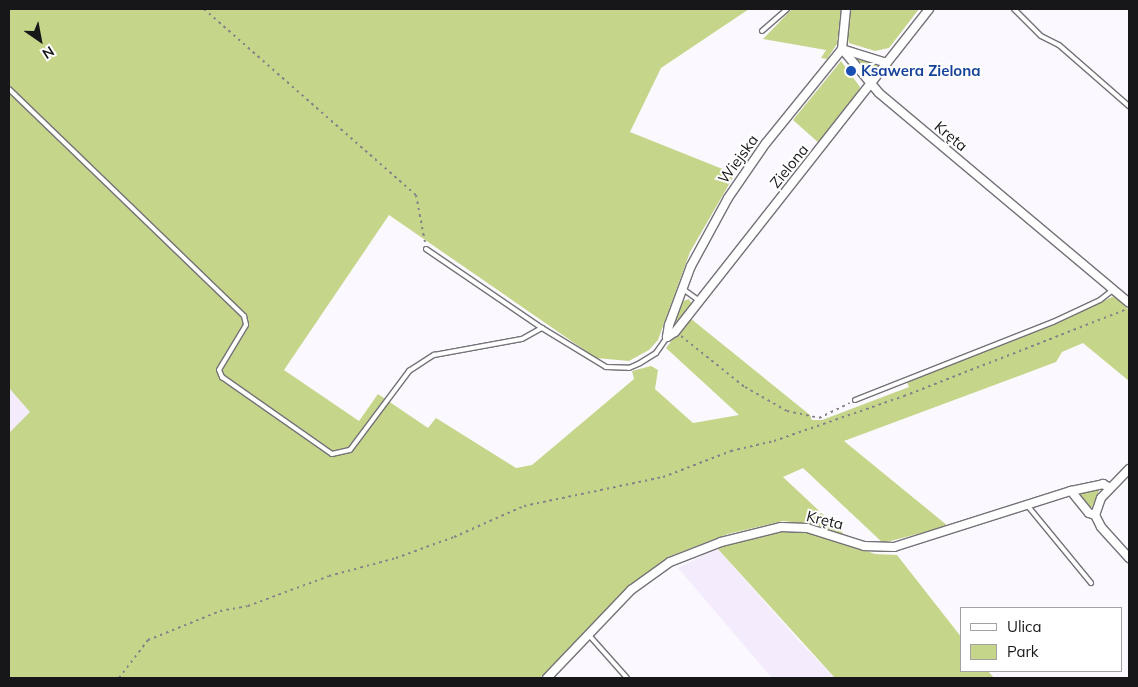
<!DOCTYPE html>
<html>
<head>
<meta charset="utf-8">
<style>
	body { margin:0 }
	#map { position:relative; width:1138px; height:687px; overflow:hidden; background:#fbf8ff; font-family:Mulish,sans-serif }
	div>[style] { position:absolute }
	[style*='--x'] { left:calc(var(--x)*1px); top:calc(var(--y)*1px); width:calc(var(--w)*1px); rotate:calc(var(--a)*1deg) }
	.industrial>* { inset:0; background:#f4ecfc }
	.green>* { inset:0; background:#c5d68b }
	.path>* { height:2px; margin-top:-1px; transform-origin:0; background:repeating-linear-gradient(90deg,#868488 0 2.5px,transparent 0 6.5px) }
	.roads { filter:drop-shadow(1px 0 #757278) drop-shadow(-1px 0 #757278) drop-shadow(0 1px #757278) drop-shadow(0 -1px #757278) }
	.service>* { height:4px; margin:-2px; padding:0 2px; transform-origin:2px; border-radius:2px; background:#fff }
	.minor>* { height:8px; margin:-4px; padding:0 4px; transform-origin:4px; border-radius:4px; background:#fff }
	.dots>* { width:14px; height:14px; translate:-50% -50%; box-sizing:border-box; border:2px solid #fff; border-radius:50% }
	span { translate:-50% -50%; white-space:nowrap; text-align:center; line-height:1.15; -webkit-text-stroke:4px #fff; paint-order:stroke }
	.transit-label { font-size:15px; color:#164399; font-weight:700 }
	.left { translate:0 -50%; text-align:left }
	.street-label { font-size:15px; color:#171618 }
	.frame { position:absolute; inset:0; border:10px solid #171618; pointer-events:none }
	.legend { position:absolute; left:960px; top:607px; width:162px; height:65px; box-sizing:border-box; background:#fff; border:1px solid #a2a2a3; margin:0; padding:6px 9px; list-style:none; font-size:15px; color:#171618 }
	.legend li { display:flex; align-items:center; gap:10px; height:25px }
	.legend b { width:25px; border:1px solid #a2a2a3 }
	.north { position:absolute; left:15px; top:15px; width:50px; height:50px; -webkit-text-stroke:4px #fff; paint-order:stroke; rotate:147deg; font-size:14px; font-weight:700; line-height:20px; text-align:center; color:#171618 }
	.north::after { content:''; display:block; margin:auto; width:18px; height:22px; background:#171618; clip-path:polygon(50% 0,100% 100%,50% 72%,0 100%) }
</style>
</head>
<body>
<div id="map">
	<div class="industrial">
		<div style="clip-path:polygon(9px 388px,31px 412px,9px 433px)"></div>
		<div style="clip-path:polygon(717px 548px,799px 641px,835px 678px,772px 678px,678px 568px)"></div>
	</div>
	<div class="green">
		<div style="clip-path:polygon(9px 9px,749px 9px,661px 68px,630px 132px,735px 174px,690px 252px,658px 340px,649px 350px,629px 361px,596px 358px,389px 215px,284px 370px,359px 421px,378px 394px,428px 428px,436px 418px,516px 468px,532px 465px,634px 379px,632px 371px,651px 366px,658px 370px,655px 389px,693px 423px,739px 415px,666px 348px,690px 318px,810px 415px,812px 420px,822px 420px,909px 387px,907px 382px,1054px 325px,1114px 296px,1129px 310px,1129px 381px,1083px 343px,1062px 352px,1056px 362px,844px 441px,948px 526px,883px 543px,803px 468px,783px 477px,845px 535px,816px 525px,783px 521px,728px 534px,668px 557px,621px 595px,540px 678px,9px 678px,9px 433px,30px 412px,9px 388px)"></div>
		<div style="clip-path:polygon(792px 9px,841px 9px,837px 44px,827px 59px,821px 58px,826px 50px,763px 39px)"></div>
		<div style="clip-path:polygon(851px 9px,919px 9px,889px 48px,875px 51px,849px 43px,847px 36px)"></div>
		<div style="clip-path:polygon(857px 58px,877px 63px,878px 67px,869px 74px)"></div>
		<div style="clip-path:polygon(841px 61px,860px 87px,856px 99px,820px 144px,793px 120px)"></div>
		<div style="clip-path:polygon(689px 299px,692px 304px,674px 324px,683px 301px)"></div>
		<div style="clip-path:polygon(1100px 488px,1092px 507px,1089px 507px,1078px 495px)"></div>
		<div style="clip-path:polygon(795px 530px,828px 537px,875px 554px,897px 555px,962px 638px,962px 671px,988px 671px,994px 678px,835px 678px,717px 548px,771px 533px)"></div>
	</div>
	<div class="path">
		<div style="--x:204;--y:9;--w:282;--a:41.3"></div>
		<div style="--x:416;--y:195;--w:48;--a:79.2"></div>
		<div style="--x:681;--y:336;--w:82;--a:38.6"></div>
		<div style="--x:745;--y:387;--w:48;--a:29.7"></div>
		<div style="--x:787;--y:411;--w:33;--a:12"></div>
		<div style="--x:819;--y:418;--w:34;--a:-26"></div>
		<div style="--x:119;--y:678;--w:48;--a:-52.7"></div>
		<div style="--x:148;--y:640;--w:78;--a:-21.9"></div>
		<div style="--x:220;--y:611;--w:28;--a:-10"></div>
		<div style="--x:248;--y:606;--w:86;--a:-20.3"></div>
		<div style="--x:329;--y:576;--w:69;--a:-15"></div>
		<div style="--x:396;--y:558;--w:62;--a:-19.9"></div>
		<div style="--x:454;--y:537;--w:77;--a:-23.9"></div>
		<div style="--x:524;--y:506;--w:142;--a:-11.8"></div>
		<div style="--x:663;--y:477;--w:73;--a:-20.9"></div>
		<div style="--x:731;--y:451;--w:44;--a:-13.1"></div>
		<div style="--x:774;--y:441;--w:138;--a:-19.1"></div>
		<div style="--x:904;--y:396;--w:237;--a:-21.3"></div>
	</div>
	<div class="roads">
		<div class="service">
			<div style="--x:1014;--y:9;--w:38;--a:45"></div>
			<div style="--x:1041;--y:36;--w:20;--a:27"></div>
			<div style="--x:1059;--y:45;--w:93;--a:41.1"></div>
			<div style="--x:762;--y:31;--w:33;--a:-41"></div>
			<div style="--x:9;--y:89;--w:327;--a:44"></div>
			<div style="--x:244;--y:316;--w:9;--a:77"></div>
			<div style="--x:246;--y:325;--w:52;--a:121"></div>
			<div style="--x:219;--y:370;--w:8;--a:67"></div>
			<div style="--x:222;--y:377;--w:134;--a:35"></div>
			<div style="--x:332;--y:454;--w:18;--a:-13"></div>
			<div style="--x:350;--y:450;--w:99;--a:-53.2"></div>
			<div style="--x:409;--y:371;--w:30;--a:-33"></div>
			<div style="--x:434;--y:355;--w:89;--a:-10.3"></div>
			<div style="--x:522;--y:339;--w:23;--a:-29"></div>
			<div style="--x:426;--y:249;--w:140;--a:34.3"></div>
			<div style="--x:542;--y:328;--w:75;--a:31.4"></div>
			<div style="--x:606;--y:367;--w:23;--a:2"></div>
			<div style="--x:629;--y:368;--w:12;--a:-24"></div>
			<div style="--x:640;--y:363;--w:19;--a:-32"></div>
			<div style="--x:656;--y:353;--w:19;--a:-55"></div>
			<div style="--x:683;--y:289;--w:19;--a:36"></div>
			<div style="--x:855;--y:400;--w:213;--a:-21.5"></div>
			<div style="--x:1053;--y:322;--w:52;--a:-25.1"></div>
			<div style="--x:1100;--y:300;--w:16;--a:-38"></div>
			<div style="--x:1027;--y:505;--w:101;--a:50.6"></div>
			<div style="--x:588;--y:634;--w:59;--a:48.4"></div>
		</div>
		<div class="minor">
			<div style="--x:842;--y:49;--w:57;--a:49.9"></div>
			<div style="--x:879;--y:93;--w:326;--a:40"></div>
			<div style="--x:842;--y:49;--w:47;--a:17.3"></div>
			<div style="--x:667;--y:337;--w:9;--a:-32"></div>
			<div style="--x:675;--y:332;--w:411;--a:-51.8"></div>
			<div style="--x:667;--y:337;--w:12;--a:-81"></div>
			<div style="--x:669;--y:325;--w:63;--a:-69.6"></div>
			<div style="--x:691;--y:266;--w:77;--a:-61.4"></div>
			<div style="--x:728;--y:198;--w:67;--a:-55.4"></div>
			<div style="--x:766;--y:143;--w:121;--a:-51"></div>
			<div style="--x:842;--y:49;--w:40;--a:-84.3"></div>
			<div style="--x:1129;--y:469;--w:40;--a:134"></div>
			<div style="--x:1101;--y:498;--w:18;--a:109"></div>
			<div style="--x:1095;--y:515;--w:13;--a:63"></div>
			<div style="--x:1101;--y:527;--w:42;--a:47.9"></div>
			<div style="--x:1071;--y:491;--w:28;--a:51"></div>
			<div style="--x:1089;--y:513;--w:6;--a:18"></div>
			<div style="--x:547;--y:678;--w:122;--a:-46.3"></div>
			<div style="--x:631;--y:590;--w:48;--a:-35.7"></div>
			<div style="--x:670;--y:562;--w:55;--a:-21.4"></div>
			<div style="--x:721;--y:542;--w:62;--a:-14"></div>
			<div style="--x:781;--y:527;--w:26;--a:2"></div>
			<div style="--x:807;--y:528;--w:60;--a:17.5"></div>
			<div style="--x:864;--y:546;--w:30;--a:2"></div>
			<div style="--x:894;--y:547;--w:186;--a:-17.6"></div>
			<div style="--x:1071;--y:491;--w:33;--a:-12"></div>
			<div style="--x:1103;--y:484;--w:8;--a:30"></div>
		</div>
	</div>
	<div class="dots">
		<div style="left:851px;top:71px;background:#1a4fb4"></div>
	</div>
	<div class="transit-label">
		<span class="left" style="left:861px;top:71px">Ksawera Zielona</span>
	</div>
	<div class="street-label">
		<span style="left:951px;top:136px;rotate:40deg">Kręta</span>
		<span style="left:738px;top:159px;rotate:-54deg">Wiejska</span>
		<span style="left:789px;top:166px;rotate:-51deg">Zielona</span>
		<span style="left:825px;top:520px;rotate:14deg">Kręta</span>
	</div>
	<div class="frame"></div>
	<ul class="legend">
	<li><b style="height:6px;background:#fff"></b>Ulica</li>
	<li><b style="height:14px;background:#c5d68b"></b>Park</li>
	</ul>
	<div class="north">N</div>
</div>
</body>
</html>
